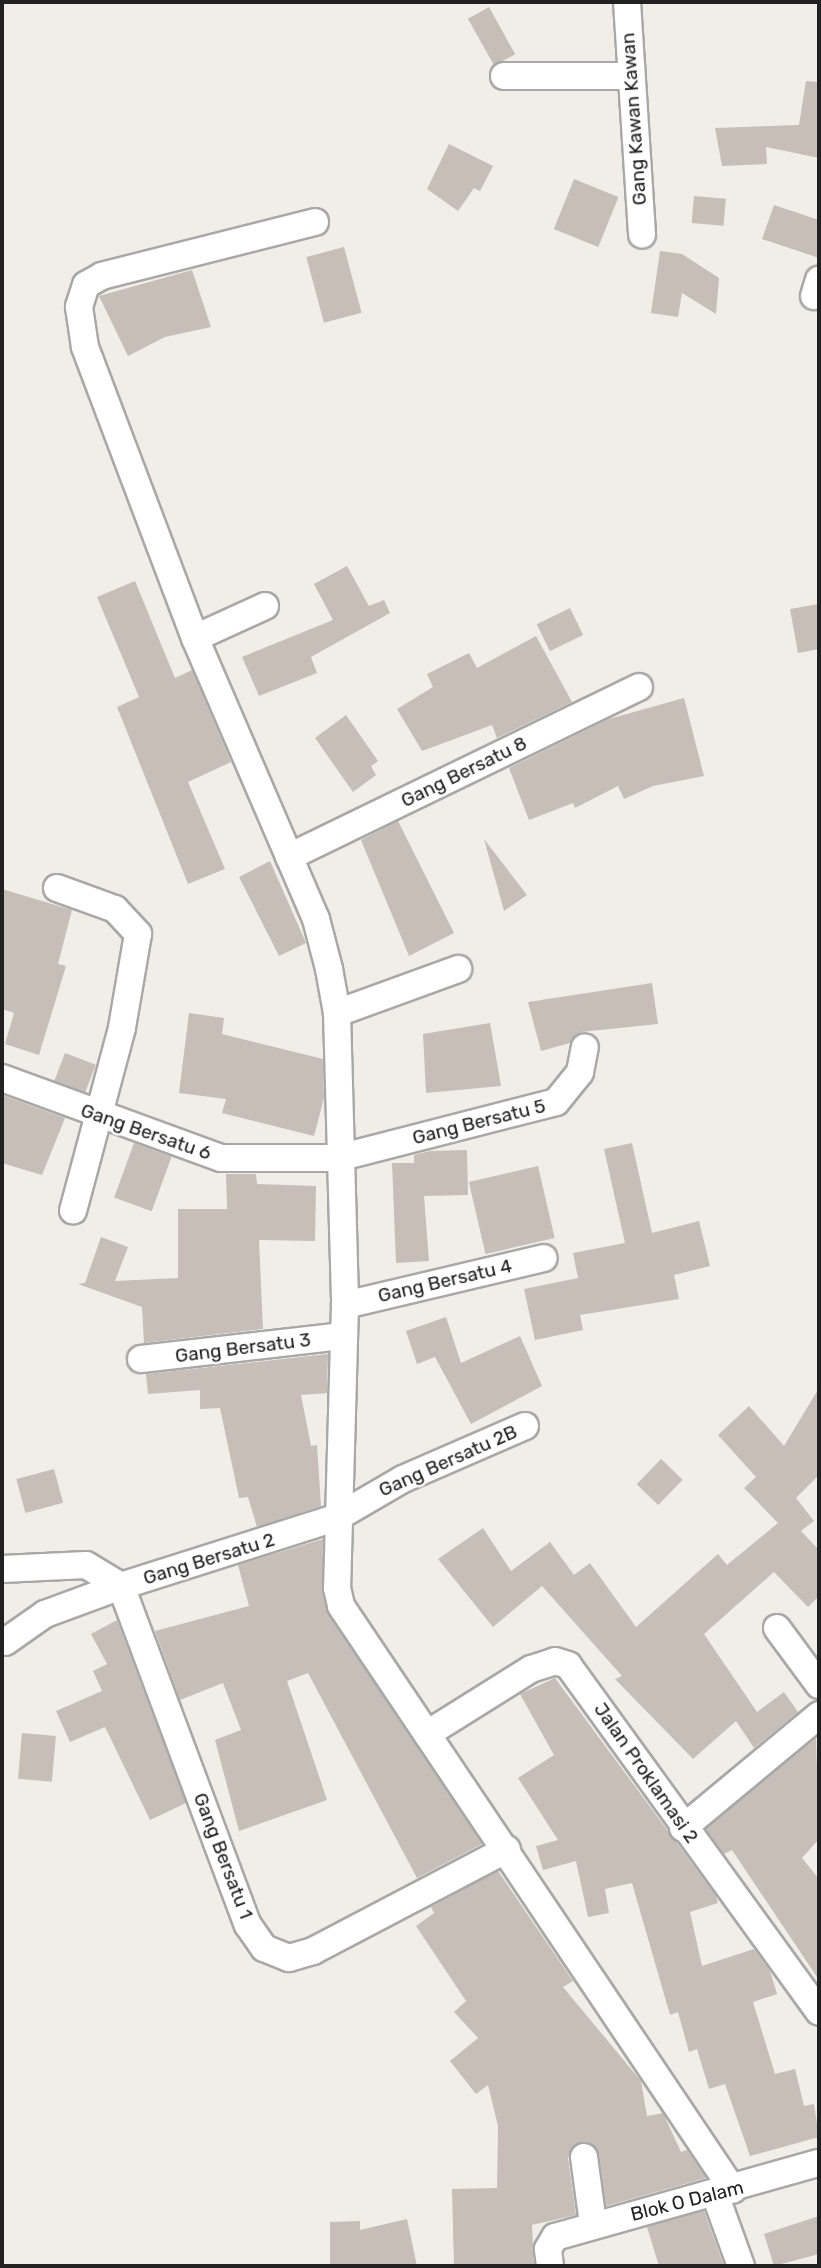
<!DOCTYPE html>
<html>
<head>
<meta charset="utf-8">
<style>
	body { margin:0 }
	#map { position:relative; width:821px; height:2268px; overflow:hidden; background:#f1eee8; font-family:Rubik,sans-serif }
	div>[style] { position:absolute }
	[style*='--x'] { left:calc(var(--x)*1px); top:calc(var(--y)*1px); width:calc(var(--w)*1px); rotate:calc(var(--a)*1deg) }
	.building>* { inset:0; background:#c6beb7; transform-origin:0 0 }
	.roads { filter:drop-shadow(2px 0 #a8a8a8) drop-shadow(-2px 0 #a8a8a8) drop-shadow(0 2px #a8a8a8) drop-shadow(0 -2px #a8a8a8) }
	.street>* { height:26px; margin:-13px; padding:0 13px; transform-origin:13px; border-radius:13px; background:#fff }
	span { translate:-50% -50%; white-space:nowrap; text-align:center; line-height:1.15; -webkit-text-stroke:5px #fff; paint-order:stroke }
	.street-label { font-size:19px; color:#212121 }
	.frame { position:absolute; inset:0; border:4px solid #212121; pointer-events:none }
</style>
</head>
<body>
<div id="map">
	<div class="building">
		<div style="left:489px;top:7px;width:54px;height:24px;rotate:61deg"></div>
		<div style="clip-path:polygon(806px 81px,819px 82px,819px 158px,766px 147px,767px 164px,722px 166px,715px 128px,799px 125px)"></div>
		<div style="clip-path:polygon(449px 144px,493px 166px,480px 191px,474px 188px,458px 211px,427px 189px)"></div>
		<div style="left:574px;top:179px;width:48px;height:54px;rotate:22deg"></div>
		<div style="left:694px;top:196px;width:32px;height:27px;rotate:5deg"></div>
		<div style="clip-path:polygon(774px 205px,819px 220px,819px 258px,762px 239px)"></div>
		<div style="left:344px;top:247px;width:68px;height:39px;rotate:75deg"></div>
		<div style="clip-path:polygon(660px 251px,682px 254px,719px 278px,716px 314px,682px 293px,678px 317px,651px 313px)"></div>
		<div style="clip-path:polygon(192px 270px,211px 327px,165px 337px,128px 356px,99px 296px)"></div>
		<div style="clip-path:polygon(347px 566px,369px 606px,384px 600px,390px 613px,311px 657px,317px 673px,259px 696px,242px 657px,333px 620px,314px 584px)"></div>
		<div style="clip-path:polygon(135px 581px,175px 678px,192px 670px,231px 762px,188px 782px,225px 869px,188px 884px,117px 707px,139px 697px,97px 597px)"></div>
		<div style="clip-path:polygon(819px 604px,819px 649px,798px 653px,790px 609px)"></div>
		<div style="left:570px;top:608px;width:30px;height:37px;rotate:64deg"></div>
		<div style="clip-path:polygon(536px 636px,572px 702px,497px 738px,492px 725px,422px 751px,397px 709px,433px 687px,427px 674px,469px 653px,477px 668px)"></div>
		<div style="clip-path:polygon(684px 698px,704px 776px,653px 786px,624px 799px,618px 786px,575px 808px,573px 803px,529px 820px,509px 768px,609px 719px)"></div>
		<div style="clip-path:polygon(346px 715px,378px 761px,371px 766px,376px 775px,353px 792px,315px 738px)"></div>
		<div style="clip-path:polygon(398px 821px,454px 933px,409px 956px,361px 840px)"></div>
		<div style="clip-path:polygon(484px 839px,527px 895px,504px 911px)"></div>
		<div style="clip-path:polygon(270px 861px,306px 943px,279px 956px,239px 877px)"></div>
		<div style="clip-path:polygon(2px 889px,72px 910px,58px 964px,66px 966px,39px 1055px,5px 1044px,14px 1013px,2px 1009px)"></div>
		<div style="clip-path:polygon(652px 983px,658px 1024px,581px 1032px,570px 1043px,541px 1051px,528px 1002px)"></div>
		<div style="clip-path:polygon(189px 1013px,224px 1018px,222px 1034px,323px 1059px,324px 1098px,314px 1136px,222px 1113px,226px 1099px,179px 1093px)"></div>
		<div style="clip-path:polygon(490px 1023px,501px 1086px,426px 1093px,423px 1034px)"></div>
		<div style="left:65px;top:1053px;width:33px;height:30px;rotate:21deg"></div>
		<div style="clip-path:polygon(2px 1095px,65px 1118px,42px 1175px,2px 1163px)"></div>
		<div style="left:134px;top:1143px;width:40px;height:58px;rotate:20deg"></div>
		<div style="clip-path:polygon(632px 1143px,652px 1233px,699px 1221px,710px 1266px,674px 1275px,679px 1299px,580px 1315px,583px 1330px,535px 1340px,524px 1289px,578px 1278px,573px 1253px,625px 1243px,604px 1149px)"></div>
		<div style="clip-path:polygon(467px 1150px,468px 1195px,424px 1196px,429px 1261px,396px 1263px,392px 1163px,414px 1163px,414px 1155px,430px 1151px)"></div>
		<div style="left:538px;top:1166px;width:74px;height:71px;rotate:77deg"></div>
		<div style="clip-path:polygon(226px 1174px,256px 1174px,257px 1184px,316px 1186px,315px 1241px,259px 1240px,263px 1329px,144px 1343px,142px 1307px,78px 1284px,85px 1283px,101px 1237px,128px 1247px,115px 1281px,178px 1278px,178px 1209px,227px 1209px)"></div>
		<div style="clip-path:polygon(446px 1317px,461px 1363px,520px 1336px,542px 1386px,471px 1424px,435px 1357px,417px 1364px,406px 1331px)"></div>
		<div style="clip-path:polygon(328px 1354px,327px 1393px,301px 1395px,311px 1446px,317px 1445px,321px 1506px,257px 1527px,248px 1497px,239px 1498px,220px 1408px,200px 1409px,200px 1390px,148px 1394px,146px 1374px)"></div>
		<div style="clip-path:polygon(819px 1388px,819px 1475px,796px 1498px,814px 1521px,801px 1531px,819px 1550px,819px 1596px,808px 1607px,774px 1572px,704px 1634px,757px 1712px,784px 1692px,798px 1712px,754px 1748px,736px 1721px,693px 1759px,615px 1679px,622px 1676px,542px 1586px,493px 1627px,438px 1559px,483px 1528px,511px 1571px,550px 1542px,574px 1575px,590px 1563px,636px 1627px,718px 1554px,727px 1565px,778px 1523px,744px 1488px,756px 1477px,718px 1435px,749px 1406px,784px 1446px)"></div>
		<div style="left:661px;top:1459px;width:30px;height:35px;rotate:44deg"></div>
		<div style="left:54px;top:1469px;width:35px;height:39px;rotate:75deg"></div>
		<div style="clip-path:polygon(323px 1539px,328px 1614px,482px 1844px,417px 1878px,308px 1673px,287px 1681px,327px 1800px,239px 1831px,215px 1740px,241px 1730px,223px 1683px,180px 1700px,155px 1631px,249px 1606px,238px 1565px)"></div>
		<div style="clip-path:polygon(117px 1620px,186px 1803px,150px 1820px,105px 1727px,70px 1742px,56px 1711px,102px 1691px,93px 1671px,107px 1664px,91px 1634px)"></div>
		<div style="clip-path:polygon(555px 1678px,716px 1896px,718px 1903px,690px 1912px,702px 1966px,754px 1949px,770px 1971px,777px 1994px,753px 2002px,775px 2074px,795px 2069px,804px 2106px,814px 2104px,819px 2137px,750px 2156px,725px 2084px,709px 2089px,697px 2049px,689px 2052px,678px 2012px,670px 2015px,632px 1883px,605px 1889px,609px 1913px,588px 1917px,576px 1861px,543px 1870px,536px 1846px,558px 1840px,518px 1778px,554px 1755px,520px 1694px)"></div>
		<div style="left:22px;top:1733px;width:34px;height:46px;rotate:5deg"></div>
		<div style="clip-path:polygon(816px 1738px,819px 1839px,802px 1858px,819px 1879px,819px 1980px,732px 1850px,724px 1854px,706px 1829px)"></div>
		<div style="clip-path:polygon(498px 1871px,573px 1981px,563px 1987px,641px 2081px,647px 2116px,663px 2113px,681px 2152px,687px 2150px,706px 2178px,606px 2206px,599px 2154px,581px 2142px,568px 2158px,576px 2215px,532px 2225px,534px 2266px,454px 2266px,452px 2189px,497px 2188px,498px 2126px,488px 2085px,476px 2094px,450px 2061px,478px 2038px,454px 2012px,466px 2001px,416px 1926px,434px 1913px,431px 1907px)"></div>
		<div style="clip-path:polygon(704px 2211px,724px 2266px,659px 2266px,647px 2227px)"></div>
		<div style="clip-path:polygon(819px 2216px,819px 2254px,774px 2266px,764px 2234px)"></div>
		<div style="clip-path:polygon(407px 2219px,417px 2266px,330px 2266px,330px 2222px,360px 2221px,360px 2230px)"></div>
	</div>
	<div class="roads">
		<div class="street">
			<div style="--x:627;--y:2;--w:233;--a:86.3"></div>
			<div style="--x:504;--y:76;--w:127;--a:0"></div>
			<div style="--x:315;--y:222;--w:220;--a:165.8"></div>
			<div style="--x:102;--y:276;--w:18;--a:151"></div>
			<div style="--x:86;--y:285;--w:23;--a:108"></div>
			<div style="--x:79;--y:307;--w:40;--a:81.5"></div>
			<div style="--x:85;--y:347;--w:311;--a:69.3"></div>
			<div style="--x:195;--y:638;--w:306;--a:66.7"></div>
			<div style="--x:316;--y:919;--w:52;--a:75.4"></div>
			<div style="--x:329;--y:969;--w:45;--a:79.7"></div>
			<div style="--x:337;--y:1013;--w:292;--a:88.4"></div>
			<div style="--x:345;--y:1305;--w:283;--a:91.6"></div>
			<div style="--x:337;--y:1588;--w:18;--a:77"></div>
			<div style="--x:341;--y:1606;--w:703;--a:56.13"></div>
			<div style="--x:814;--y:296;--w:17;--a:-73"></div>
			<div style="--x:195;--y:638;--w:77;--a:-24.6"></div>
			<div style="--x:289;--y:857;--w:389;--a:-25.9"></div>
			<div style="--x:57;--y:888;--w:62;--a:19.9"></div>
			<div style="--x:115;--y:909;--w:34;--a:47"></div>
			<div style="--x:138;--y:934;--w:95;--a:99.7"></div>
			<div style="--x:122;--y:1028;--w:189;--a:105"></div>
			<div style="--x:337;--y:1013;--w:129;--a:-20"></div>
			<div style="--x:2;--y:1078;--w:233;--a:20.1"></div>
			<div style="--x:221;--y:1158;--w:117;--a:0"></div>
			<div style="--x:338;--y:1158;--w:225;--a:-14.4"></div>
			<div style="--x:556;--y:1102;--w:38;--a:-51"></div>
			<div style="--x:580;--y:1072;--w:25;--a:-79"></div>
			<div style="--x:345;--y:1305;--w:204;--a:-13.3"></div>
			<div style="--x:141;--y:1359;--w:204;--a:-6.5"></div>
			<div style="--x:2;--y:1569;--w:84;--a:-2.7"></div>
			<div style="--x:86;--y:1565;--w:41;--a:31"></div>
			<div style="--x:121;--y:1586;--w:225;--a:-17.6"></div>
			<div style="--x:336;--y:1518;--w:78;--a:-30.2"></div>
			<div style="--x:403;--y:1479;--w:133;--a:-23.5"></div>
			<div style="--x:777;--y:1628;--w:71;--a:53.6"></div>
			<div style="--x:5;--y:1642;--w:49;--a:-35"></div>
			<div style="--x:45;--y:1614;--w:81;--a:-20.2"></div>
			<div style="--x:121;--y:1586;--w:362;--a:69.5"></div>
			<div style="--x:248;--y:1925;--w:28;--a:55"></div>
			<div style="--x:264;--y:1948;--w:27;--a:22"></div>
			<div style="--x:289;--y:1958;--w:25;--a:-16"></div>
			<div style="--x:313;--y:1951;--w:219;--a:-27.7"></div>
			<div style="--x:427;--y:1734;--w:123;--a:-32"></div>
			<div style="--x:531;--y:1669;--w:25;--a:-18"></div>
			<div style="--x:555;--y:1661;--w:14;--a:17"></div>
			<div style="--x:568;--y:1665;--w:428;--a:54.1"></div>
			<div style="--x:683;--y:1828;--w:177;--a:-39.7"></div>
			<div style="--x:584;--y:2157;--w:68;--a:82.3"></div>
			<div style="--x:716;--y:2197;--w:73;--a:70.1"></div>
			<div style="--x:550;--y:2266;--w:17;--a:-97"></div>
			<div style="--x:548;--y:2249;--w:14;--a:-60"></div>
			<div style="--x:555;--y:2237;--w:274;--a:-15.7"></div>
		</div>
	</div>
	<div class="street-label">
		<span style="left:634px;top:119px;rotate:-94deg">Gang Kawan Kawan</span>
		<span style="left:464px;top:772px;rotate:-26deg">Gang Bersatu 8</span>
		<span style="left:479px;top:1122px;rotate:-14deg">Gang Bersatu 5</span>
		<span style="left:146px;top:1132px;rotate:19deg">Gang Bersatu 6</span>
		<span style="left:445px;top:1281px;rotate:-13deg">Gang Bersatu 4</span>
		<span style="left:243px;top:1348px;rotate:-7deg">Gang Bersatu 3</span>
		<span style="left:448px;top:1461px;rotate:-24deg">Gang Bersatu 2B</span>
		<span style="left:209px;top:1559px;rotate:-17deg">Gang Bersatu 2</span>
		<span style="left:646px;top:1773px;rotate:55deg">Jalan Proklamasi 2</span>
		<span style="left:223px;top:1856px;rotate:69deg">Gang Bersatu 1</span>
		<span style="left:687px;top:2201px;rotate:-14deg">Blok O Dalam</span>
	</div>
	<div class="frame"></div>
</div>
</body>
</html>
